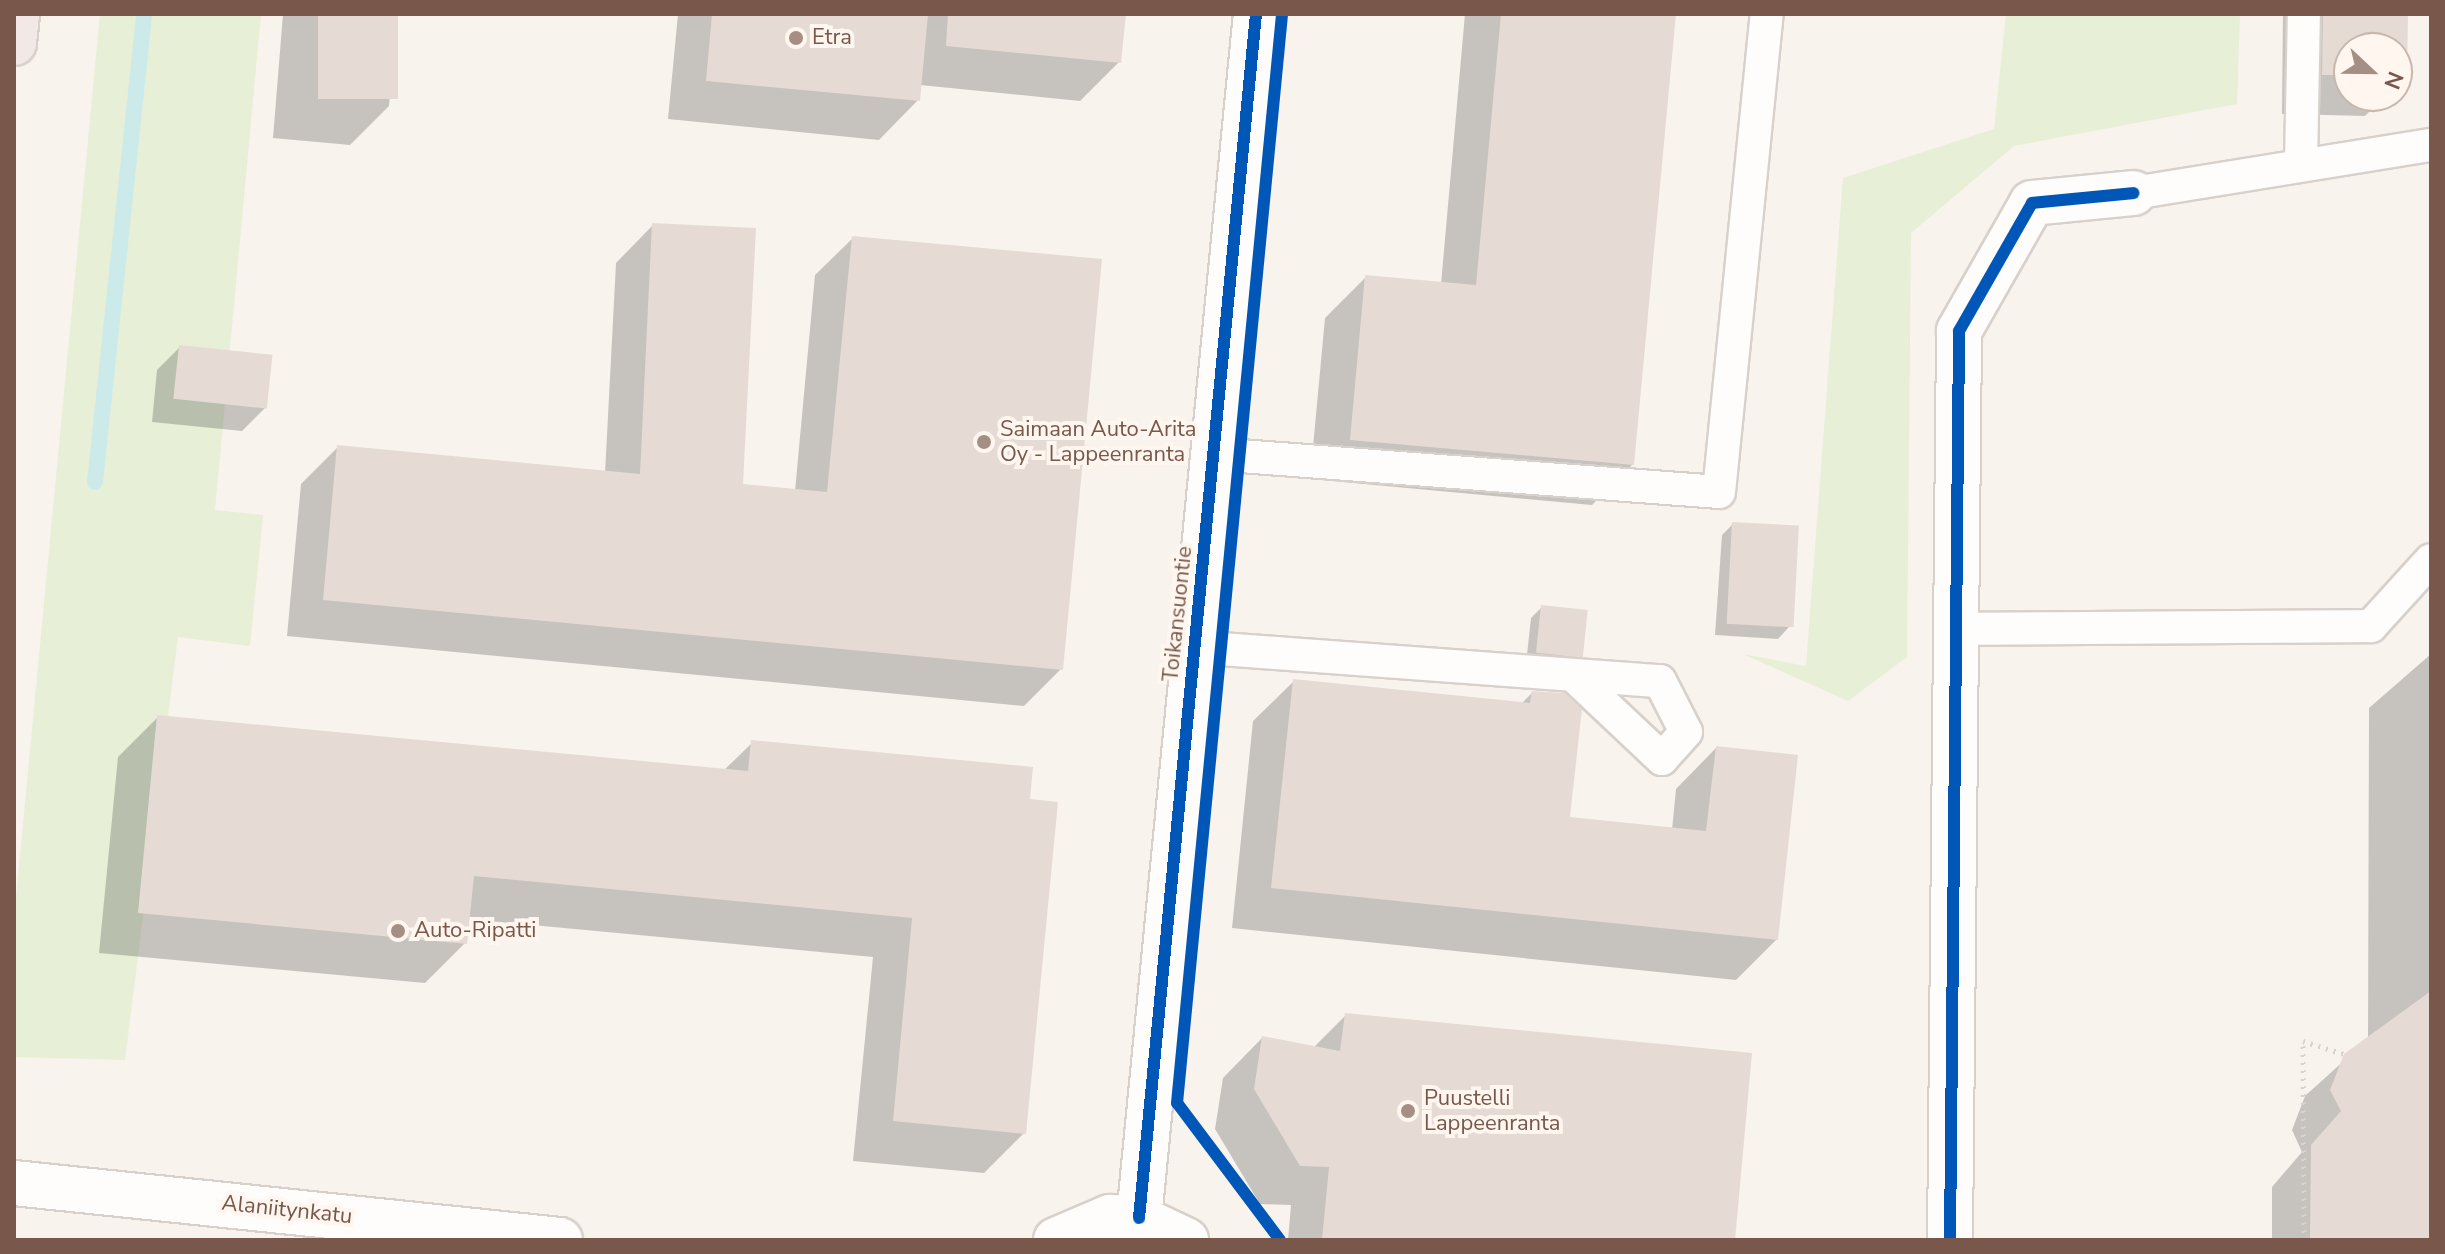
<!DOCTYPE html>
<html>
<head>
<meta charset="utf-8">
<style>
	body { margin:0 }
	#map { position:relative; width:2445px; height:1254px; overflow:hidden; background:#f8f3ed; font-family:"Nunito Sans",sans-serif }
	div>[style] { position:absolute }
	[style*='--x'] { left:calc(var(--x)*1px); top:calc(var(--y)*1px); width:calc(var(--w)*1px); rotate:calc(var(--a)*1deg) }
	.green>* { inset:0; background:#e7efd7 }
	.shadow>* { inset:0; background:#0003 }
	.stream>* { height:16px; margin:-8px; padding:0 8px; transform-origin:8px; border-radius:8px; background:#cdeaea }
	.building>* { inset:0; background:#e5dbd4; transform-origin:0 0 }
	.path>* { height:5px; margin-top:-2.5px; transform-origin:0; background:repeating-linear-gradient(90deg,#dbd1ce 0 2px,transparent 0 8px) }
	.roads { filter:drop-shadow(2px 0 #d8d0cb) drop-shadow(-2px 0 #d8d0cb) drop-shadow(0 2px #d8d0cb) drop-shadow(0 -2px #d8d0cb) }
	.lane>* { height:32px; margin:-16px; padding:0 16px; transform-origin:16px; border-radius:16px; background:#fefdfc }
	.street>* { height:44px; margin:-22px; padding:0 22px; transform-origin:22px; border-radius:22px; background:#fefdfc }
	.secondary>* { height:44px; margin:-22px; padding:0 22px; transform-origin:22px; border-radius:22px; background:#fefdfc }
	.highway>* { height:44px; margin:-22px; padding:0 22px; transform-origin:22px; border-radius:22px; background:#f2e8e5 }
	.cycleway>* { height:12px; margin:-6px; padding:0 6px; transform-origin:6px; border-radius:6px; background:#0057b8 }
	.dots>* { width:22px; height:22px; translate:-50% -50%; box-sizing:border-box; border:4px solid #fff7ef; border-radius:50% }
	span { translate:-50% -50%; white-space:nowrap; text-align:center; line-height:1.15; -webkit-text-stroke:8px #fff7ef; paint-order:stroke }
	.poi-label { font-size:22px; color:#79574a }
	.left { translate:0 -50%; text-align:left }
	.street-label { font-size:22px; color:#79574a }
	.frame { position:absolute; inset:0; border:16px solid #79574a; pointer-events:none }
	.north { position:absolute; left:2333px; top:32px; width:80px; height:80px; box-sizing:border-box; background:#fff7ef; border:2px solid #c9b7ad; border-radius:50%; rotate:112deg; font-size:22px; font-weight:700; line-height:32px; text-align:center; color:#79574a }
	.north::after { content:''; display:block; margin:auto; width:28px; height:36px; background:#a58e83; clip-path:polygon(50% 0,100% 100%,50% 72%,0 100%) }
</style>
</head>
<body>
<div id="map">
	<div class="green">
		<div style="clip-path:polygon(100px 14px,261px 14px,215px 510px,263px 515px,250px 646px,178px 637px,125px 1060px,14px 1057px,14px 919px)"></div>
		<div style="clip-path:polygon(2006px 14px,2240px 14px,2237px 104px,2014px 146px,1911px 233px,1907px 657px,1848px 701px,1743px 654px,1806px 666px,1843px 178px,1994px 129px)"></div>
	</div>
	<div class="shadow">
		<div style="clip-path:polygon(283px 14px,396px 14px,389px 106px,350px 145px,273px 138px)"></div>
		<div style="clip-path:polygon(678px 14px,1124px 14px,1119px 62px,1080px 101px,920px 85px,918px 100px,879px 140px,668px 119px)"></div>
		<div style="clip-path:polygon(1465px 14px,1674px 14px,1632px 465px,1592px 505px,1310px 479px,1325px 318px,1366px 277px,1441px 284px)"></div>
		<div style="clip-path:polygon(2283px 14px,2406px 14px,2405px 75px,2397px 84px,2397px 48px,2349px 48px,2349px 96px,2385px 96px,2365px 116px,2282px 114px)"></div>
		<div style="clip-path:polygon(653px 225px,740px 486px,795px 491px,815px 275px,853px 238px,1061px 669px,1024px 706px,287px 636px,301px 484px,338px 447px,605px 473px,616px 263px)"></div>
		<div style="clip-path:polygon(180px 347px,265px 408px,242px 431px,152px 422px,157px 370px)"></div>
		<div style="clip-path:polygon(1733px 524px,1789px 627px,1778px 639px,1715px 635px,1722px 535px)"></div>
		<div style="clip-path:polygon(1542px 607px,1581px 655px,1570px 667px,1526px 664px,1531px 618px)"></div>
		<div style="clip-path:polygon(2431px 654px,2431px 1240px,2272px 1240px,2272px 1187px,2302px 1152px,2292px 1130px,2305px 1096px,2368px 1039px,2369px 708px)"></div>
		<div style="clip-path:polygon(1294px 681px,1521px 704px,1532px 693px,1568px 819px,1672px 830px,1676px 789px,1716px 748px,1777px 939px,1736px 980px,1232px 928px,1253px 721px)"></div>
		<div style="clip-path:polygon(158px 717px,723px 771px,752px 743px,1028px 801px,1024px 1133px,984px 1173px,853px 1161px,873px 957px,468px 919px,465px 943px,425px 983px,99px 953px,118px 757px)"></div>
		<div style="clip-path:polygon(1346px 1015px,1733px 1240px,1288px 1240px,1291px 1205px,1260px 1204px,1215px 1129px,1223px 1078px,1262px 1038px,1313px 1048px)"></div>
	</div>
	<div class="stream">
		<div style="--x:95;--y:482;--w:471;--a:-84"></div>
	</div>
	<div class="building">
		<div style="left:318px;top:14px;width:80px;height:85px"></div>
		<div style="clip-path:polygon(712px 14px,928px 14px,920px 101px,706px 81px)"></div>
		<div style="clip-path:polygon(948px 14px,1126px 14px,1121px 63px,946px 46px)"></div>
		<div style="clip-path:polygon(1501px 14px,1676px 14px,1634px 465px,1350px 440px,1365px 275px,1476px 285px)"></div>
		<div style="clip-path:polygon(2323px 14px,2408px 14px,2407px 76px,2397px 76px,2397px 48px,2349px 48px,2349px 75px,2322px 75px)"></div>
		<div style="clip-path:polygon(652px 223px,756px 228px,743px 484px,827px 492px,852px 236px,1102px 259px,1063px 670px,323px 600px,337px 445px,640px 474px)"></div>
		<div style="left:179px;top:345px;width:94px;height:54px;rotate:6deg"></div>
		<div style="left:1732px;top:522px;width:67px;height:102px;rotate:3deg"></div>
		<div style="left:1541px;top:605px;width:47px;height:48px;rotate:6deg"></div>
		<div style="clip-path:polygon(1293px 679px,1530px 703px,1532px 691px,1564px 693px,1582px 709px,1570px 817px,1706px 831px,1716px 746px,1798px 755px,1778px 940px,1271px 888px)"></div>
		<div style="clip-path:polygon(157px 715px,748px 771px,751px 740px,1033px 767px,1030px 799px,1058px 802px,1026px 1134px,893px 1121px,912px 918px,474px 876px,467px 944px,138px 913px)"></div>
		<div style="clip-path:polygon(2431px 991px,2431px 1240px,2310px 1240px,2311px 1145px,2341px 1111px,2330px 1090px,2344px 1054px)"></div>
		<div style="clip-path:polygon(1345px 1013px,1752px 1053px,1735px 1240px,1322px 1240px,1329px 1167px,1300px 1166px,1254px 1089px,1262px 1036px,1340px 1051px)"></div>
	</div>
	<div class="path">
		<div style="--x:2304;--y:1240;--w:199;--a:-90.3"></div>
		<div style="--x:2303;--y:1041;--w:43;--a:17.6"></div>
	</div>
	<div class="roads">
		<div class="lane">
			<div style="--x:2301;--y:164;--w:150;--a:-88.9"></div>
			<div style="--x:2134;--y:193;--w:301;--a:-9.2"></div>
			<div style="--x:1214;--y:454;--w:506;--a:4.3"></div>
			<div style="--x:1719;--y:492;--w:480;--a:-84.3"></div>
			<div style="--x:1955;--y:629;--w:416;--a:-0.4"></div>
			<div style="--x:2371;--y:626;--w:89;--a:-47.7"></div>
			<div style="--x:1195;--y:649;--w:26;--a:0"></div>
			<div style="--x:1221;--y:649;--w:440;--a:4.2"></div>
			<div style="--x:1660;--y:681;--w:57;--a:63"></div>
			<div style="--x:1686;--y:732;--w:36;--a:132"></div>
			<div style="--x:1662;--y:759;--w:122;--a:-136.7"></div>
		</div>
		<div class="street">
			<div style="--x:1139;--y:1218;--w:1210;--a:-84.45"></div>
			<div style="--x:1950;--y:1240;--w:909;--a:-89.43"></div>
			<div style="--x:1959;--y:331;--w:147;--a:-60.3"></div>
			<div style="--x:2032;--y:203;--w:102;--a:-5.6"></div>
		</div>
		<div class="secondary">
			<div style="--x:14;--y:1183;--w:549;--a:5.96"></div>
			<div style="--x:1056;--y:1240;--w:59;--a:-23.1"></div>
			<div style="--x:1110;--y:1217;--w:29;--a:2"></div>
			<div style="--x:1139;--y:1218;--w:52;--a:25.1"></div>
		</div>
		<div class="highway">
			<div style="--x:14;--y:43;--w:29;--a:-84"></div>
		</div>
	</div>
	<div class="cycleway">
		<div style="--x:1139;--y:1218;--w:1210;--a:-84.45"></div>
		<div style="--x:1280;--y:1240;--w:171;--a:-126.9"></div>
		<div style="--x:1177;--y:1103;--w:1094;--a:-84.49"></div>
		<div style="--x:1950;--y:1240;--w:909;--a:-89.43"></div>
		<div style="--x:1959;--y:331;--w:147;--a:-60.3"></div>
		<div style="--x:2032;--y:203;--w:102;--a:-5.6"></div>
	</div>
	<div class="dots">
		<div style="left:796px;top:38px;background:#a58e83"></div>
		<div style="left:984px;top:442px;background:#a58e83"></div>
		<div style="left:398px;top:931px;background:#a58e83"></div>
		<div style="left:1408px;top:1111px;background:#a58e83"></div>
	</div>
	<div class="poi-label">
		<span class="left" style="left:812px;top:38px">Etra</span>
		<span class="left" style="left:1000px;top:442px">Saimaan Auto-Arita<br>Oy - Lappeenranta</span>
		<span class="left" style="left:414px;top:931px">Auto-Ripatti</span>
		<span class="left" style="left:1424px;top:1111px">Puustelli<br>Lappeenranta</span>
	</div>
	<div class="street-label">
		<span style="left:1178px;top:614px;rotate:-84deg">Toikansuontie</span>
		<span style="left:287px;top:1210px;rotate:6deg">Alaniitynkatu</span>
	</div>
	<div class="frame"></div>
	<div class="north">N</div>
</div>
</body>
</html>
